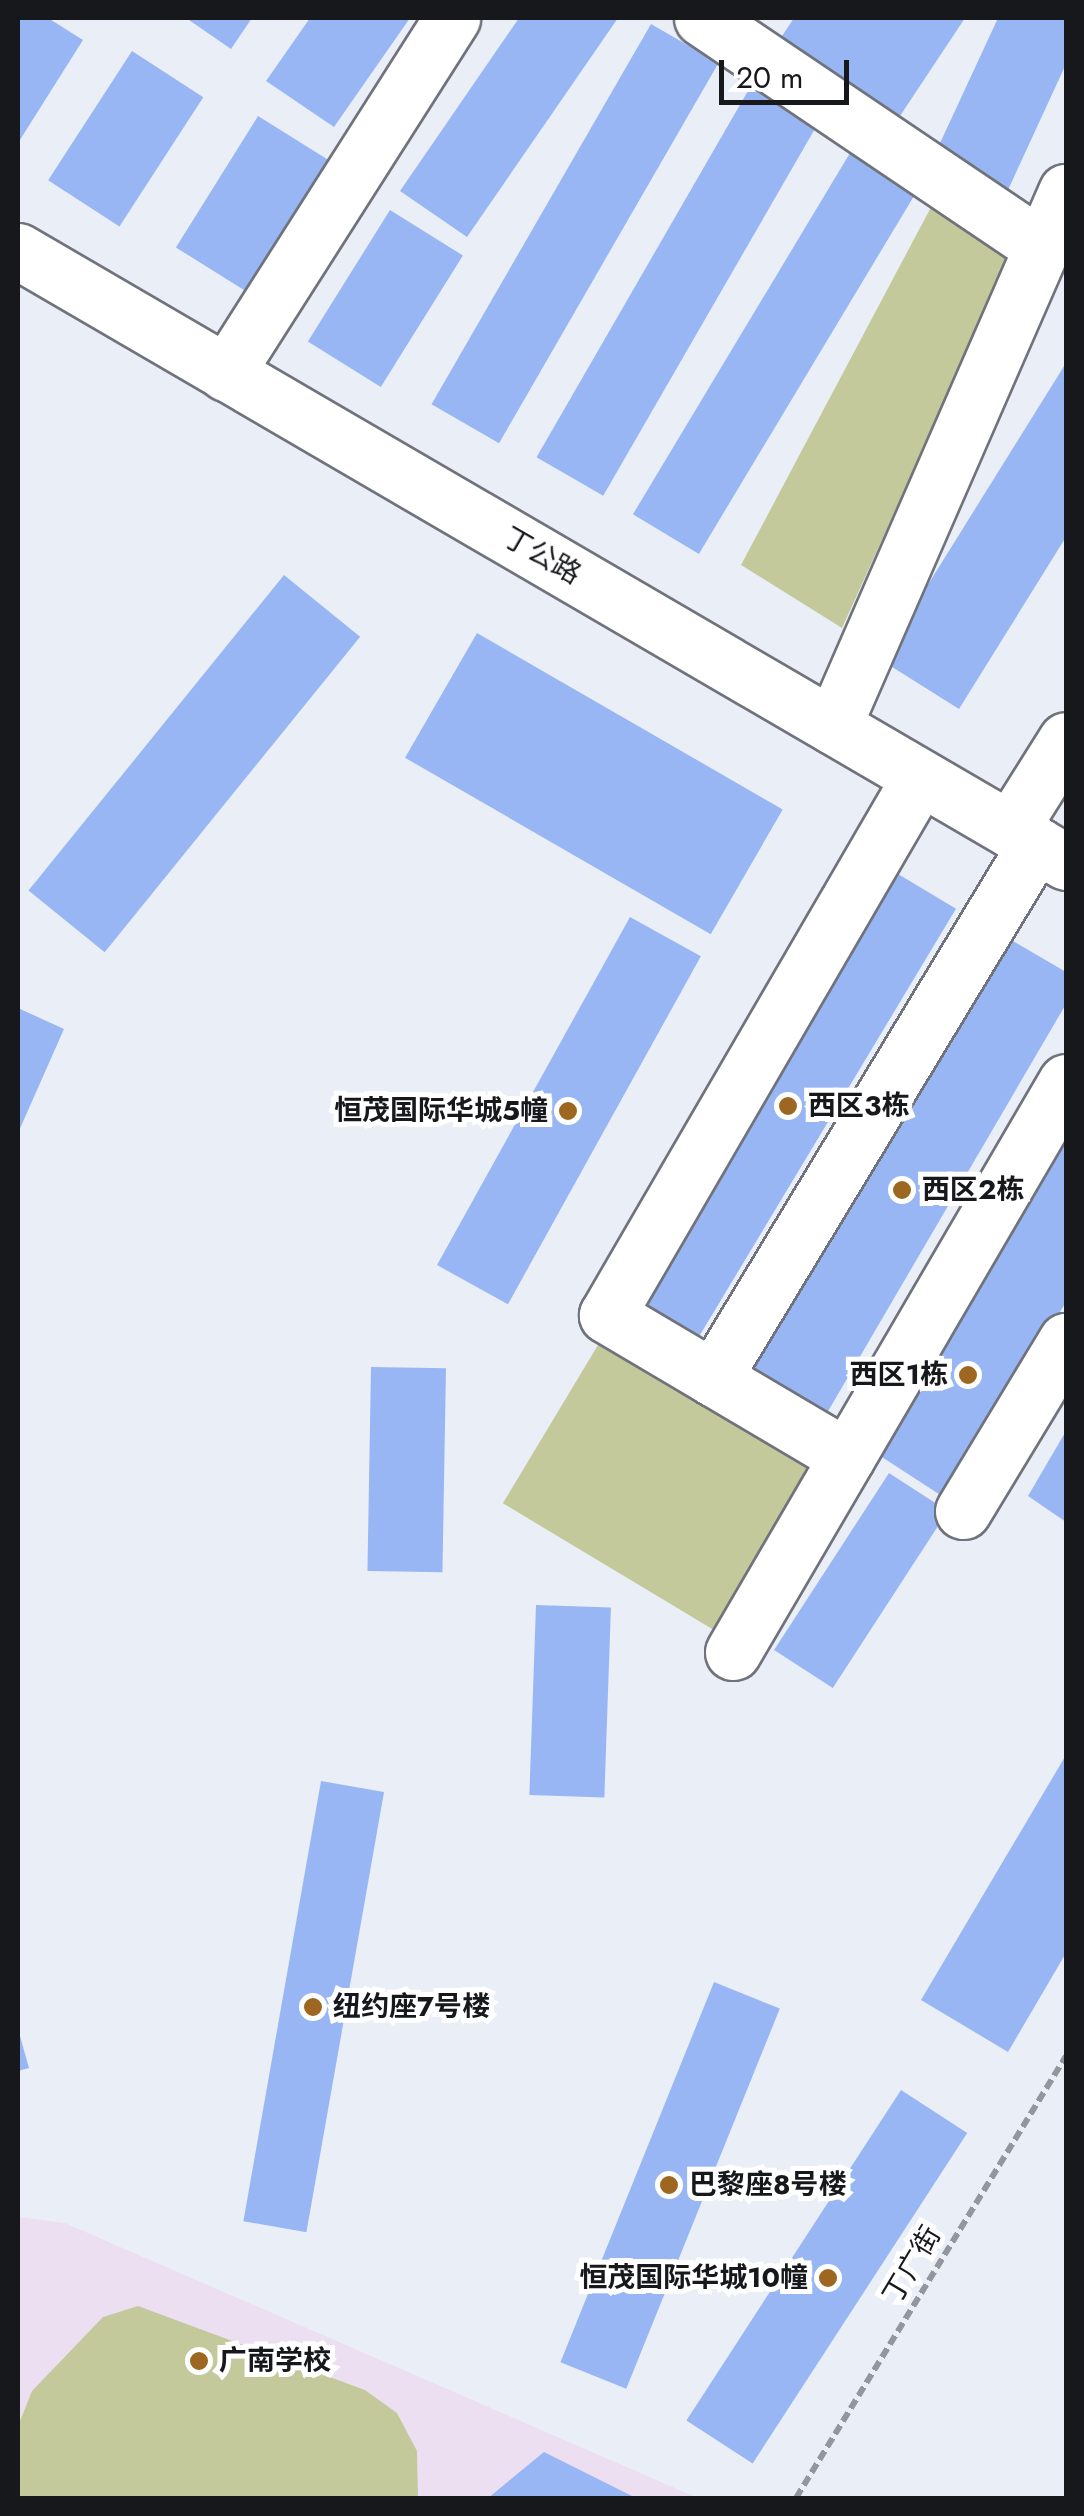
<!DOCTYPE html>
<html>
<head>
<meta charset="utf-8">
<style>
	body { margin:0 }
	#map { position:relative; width:1084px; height:2516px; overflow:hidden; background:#eaeff7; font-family:Jost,"Noto Sans SC",sans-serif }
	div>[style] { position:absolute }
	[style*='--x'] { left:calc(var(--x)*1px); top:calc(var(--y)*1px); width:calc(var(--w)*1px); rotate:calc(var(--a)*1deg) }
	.education>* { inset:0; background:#eddff2 }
	.green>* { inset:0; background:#c4c99b; transform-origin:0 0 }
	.building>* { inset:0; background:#99b6f4; transform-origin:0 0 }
	.path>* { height:6px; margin-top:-3px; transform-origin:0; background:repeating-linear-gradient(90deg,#93969c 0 10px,transparent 0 15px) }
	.roads { filter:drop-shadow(2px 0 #70737b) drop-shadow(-2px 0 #70737b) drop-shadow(0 2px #70737b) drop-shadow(0 -2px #70737b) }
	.minor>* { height:55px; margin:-27.5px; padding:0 27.5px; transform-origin:27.5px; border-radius:27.5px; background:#fff }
	.dots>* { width:28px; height:28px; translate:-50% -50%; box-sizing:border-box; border:5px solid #fff; border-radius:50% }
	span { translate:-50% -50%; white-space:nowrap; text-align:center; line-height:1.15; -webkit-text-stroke:10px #fff; paint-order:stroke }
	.street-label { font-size:28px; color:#17181b }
	.poi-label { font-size:28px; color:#17181b; font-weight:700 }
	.left { translate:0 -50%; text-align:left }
	.right { translate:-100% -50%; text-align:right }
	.frame { position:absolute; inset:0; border:20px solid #17181b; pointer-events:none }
	.scale { position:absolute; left:719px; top:60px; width:130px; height:45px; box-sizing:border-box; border:5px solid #17181b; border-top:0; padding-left:12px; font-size:30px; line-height:35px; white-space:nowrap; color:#17181b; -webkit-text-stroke:8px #fff; paint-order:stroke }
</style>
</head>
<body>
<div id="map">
	<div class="education">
		<div style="clip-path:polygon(18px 2217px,65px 2223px,698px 2498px,18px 2498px)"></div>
	</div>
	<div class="green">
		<div style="clip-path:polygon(938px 194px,1017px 242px,842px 628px,741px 565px)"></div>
		<div style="left:610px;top:1325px;width:251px;height:208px;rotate:31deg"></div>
		<div style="clip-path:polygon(138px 2306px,365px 2390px,397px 2413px,417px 2451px,418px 2498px,20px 2498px,18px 2426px,32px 2391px,103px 2317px)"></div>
	</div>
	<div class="building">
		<div style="clip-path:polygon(18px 18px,48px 18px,83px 40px,18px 143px)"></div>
		<div style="clip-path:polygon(186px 18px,252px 18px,231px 49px)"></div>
		<div style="clip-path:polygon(310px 18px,410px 18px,334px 127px,266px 81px)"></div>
		<div style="clip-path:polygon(519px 18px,618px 18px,467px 237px,400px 191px)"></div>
		<div style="clip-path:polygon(794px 18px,965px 18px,898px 119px,778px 42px)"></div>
		<div style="clip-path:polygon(998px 18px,1066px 18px,1066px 64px,1002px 203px,928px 169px)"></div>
		<div style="left:651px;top:24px;width:78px;height:439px;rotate:30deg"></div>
		<div style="left:132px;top:51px;width:85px;height:154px;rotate:33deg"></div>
		<div style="left:756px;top:77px;width:77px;height:439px;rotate:30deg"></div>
		<div style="left:258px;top:116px;width:85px;height:155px;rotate:32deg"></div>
		<div style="left:859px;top:138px;width:77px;height:439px;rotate:31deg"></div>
		<div style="left:390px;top:210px;width:86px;height:155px;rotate:32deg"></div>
		<div style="clip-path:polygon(1066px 363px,1066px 537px,959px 709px,881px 660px)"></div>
		<div style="left:284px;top:575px;width:98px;height:406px;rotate:39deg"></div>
		<div style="left:477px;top:633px;width:353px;height:144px;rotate:30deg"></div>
		<div style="left:878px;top:862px;width:91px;height:512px;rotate:31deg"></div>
		<div style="left:630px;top:917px;width:81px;height:398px;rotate:29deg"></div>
		<div style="clip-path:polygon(1001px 934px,1066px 972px,1066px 1004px,820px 1425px,736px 1376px)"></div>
		<div style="clip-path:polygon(18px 1008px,64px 1029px,18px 1133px)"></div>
		<div style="clip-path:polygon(1066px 1123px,1066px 1302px,948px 1500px,868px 1448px)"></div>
		<div style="left:371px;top:1367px;width:75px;height:204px;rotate:1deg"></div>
		<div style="clip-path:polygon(1066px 1431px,1066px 1522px,1028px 1496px)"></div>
		<div style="left:889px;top:1473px;width:70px;height:211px;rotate:33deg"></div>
		<div style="left:536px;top:1605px;width:75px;height:190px;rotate:2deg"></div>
		<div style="clip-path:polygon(1066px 1755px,1066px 1953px,1008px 2052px,921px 2000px)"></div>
		<div style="left:321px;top:1781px;width:64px;height:447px;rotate:10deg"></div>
		<div style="left:714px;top:1982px;width:71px;height:410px;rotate:22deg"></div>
		<div style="clip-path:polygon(18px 2029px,29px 2068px,18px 2071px)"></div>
		<div style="left:901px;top:2090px;width:79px;height:394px;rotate:33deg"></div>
		<div style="clip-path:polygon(544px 2452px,636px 2498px,488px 2498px)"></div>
	</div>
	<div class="path">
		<div style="--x:796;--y:2498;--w:518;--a:-58.58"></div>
	</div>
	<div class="roads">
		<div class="minor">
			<div style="--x:702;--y:18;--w:410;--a:34"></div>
			<div style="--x:18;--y:251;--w:1213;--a:30.24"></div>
			<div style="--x:226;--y:373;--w:421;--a:-57.5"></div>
			<div style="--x:833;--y:726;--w:583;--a:-66.43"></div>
			<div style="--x:1010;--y:829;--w:105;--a:-57.8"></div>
			<div style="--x:713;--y:1378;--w:624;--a:-58.83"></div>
			<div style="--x:847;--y:1457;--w:279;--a:-149.4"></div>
			<div style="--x:607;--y:1315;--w:622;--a:-59.81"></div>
			<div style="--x:963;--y:1511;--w:199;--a:-58.8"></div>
			<div style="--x:733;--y:1652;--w:660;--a:-59.71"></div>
		</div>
	</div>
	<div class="dots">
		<div style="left:788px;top:1106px;background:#9d6621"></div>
		<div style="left:568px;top:1111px;background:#9d6621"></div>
		<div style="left:902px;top:1190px;background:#9d6621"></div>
		<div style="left:968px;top:1375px;background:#9d6621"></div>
		<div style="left:313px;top:2007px;background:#9d6621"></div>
		<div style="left:669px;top:2185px;background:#9d6621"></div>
		<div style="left:828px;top:2278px;background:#9d6621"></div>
		<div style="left:199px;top:2361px;background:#9d6621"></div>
	</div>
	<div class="street-label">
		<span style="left:542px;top:556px;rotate:30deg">丁公路</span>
		<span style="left:912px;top:2265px;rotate:-59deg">丁广街</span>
	</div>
	<div class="poi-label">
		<span class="left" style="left:808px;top:1106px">西区3栋</span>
		<span class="right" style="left:548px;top:1111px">恒茂国际华城5幢</span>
		<span class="left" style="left:922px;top:1190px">西区2栋</span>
		<span class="right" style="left:948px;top:1375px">西区1栋</span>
		<span class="left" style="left:333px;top:2007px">纽约座7号楼</span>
		<span class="left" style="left:689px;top:2185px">巴黎座8号楼</span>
		<span class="right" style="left:808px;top:2278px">恒茂国际华城10幢</span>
		<span class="left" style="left:219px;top:2361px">广南学校</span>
	</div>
	<div class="frame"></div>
	<div class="scale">20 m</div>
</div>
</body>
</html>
